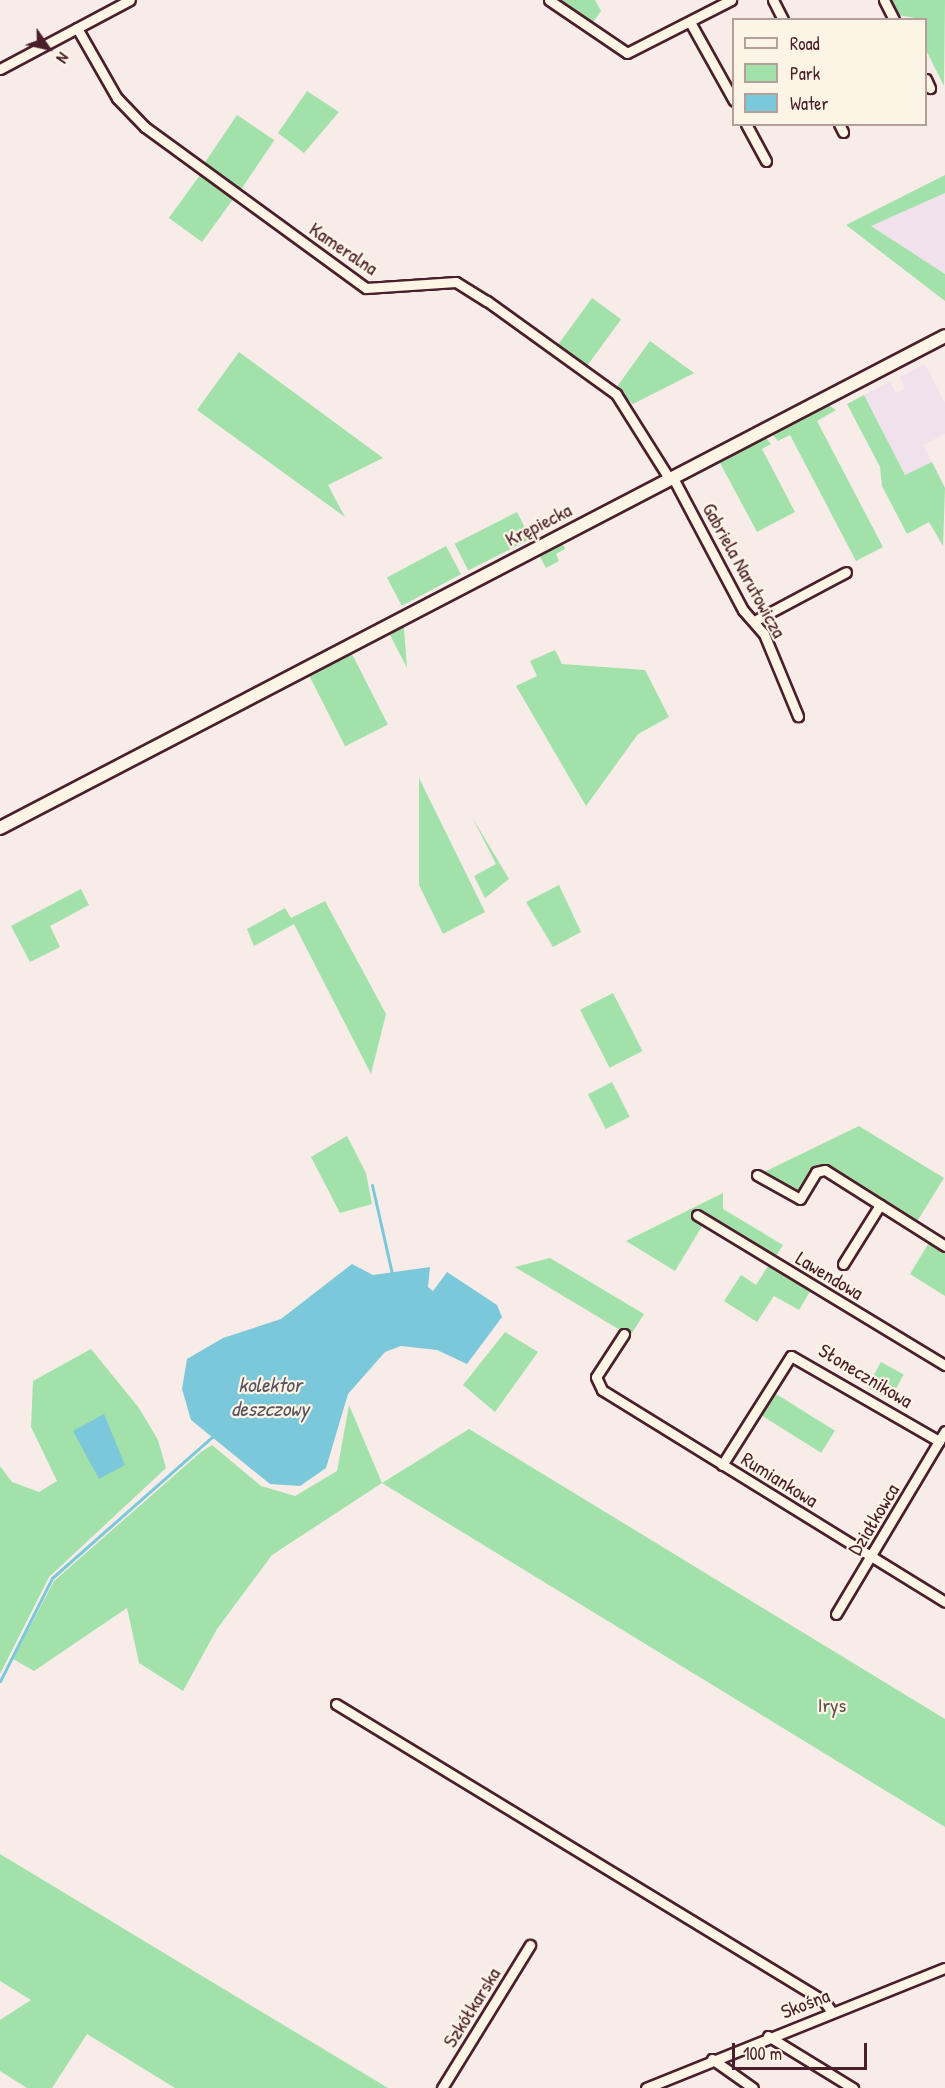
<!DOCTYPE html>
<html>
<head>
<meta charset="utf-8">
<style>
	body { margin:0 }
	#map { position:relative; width:945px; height:2088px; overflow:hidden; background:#f7ece8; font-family:"Patrick Hand",sans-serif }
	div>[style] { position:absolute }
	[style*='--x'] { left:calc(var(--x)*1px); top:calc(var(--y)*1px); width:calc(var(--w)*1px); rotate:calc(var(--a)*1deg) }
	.built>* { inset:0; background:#f1e1ec }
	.green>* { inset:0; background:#a3e1aa; transform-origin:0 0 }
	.water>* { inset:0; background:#7bc8da }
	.stream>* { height:3px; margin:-1.5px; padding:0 1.5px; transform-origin:1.5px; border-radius:1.5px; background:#7bc8da }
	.roads { filter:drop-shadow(2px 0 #4a1f2b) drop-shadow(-2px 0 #4a1f2b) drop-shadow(0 2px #4a1f2b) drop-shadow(0 -2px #4a1f2b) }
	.minor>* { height:9px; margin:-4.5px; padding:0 4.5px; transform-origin:4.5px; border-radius:4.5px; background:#fcf5e5 }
	.tertiary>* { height:12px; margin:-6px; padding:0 6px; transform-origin:6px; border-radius:6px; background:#fcf5e5 }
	span { translate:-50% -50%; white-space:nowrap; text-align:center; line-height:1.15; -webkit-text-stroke:4.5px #fcf5e5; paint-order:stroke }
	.street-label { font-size:20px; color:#4a1f2b }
	.park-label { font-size:20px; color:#60504b }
	.water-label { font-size:21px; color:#595260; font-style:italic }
	.legend { position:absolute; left:732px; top:18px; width:195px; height:108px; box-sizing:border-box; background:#fcf5e5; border:2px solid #b59f9b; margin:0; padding:8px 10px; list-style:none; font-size:18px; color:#4a1f2b }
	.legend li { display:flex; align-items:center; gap:12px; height:30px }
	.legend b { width:30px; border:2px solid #b59f9b }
	.north { position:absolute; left:18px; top:18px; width:60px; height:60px; -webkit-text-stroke:4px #fcf5e5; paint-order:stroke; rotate:124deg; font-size:16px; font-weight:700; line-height:24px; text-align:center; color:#4a1f2b }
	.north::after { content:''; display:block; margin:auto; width:21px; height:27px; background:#4a1f2b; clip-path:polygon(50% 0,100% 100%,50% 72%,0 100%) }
	.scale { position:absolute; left:732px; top:2043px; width:135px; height:27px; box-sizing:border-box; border:3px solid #4a1f2b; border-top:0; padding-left:8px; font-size:18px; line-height:21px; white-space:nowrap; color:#4a1f2b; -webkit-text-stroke:4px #fcf5e5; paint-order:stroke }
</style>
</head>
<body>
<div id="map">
	<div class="built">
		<div style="clip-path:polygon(945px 193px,945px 274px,871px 226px)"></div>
		<div style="clip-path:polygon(925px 364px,945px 403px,945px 434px,923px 445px,932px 462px,905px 475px,864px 395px,890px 382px,896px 393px,905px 389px,900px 377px)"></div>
	</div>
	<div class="green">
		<div style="clip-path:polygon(562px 0,595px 0,601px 11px,593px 22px)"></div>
		<div style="clip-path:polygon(891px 0,945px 0,944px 86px,926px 50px,926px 20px,898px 15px)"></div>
		<div style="clip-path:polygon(307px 91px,339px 112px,304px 153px,278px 133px)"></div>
		<div style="left:237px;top:115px;width:45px;height:60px;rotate:34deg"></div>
		<div style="left:200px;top:175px;width:41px;height:53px;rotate:36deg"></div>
		<div style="clip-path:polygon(945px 175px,945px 193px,871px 226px,945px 274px,945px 301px,846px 225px)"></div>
		<div style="left:592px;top:298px;width:36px;height:58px;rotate:36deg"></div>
		<div style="clip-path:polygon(650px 341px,694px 373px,633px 404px,616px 388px)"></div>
		<div style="clip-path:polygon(239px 352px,383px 458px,328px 485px,345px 517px,197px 410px)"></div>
		<div style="clip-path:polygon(864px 395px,905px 475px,932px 462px,945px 488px,943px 546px,929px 522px,907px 534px,882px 486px,880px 467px,847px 404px)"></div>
		<div style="clip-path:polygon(826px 403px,836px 410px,817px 421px,883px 547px,856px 561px,790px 435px,778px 441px,772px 434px)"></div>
		<div style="clip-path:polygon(764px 435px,771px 444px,762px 449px,795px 512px,757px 532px,720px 463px,680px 484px,684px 476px)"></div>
		<div style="left:517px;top:512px;width:30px;height:70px;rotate:63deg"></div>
		<div style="clip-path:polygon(562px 541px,565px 549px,556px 554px,559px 561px,546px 568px,537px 551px)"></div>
		<div style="left:446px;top:546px;width:32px;height:67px;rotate:62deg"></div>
		<div style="clip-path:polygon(400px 625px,404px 628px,407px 668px,388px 631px)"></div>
		<div style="clip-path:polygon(555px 650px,562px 664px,645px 670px,669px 717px,638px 734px,586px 806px,516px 686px,537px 676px,530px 661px)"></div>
		<div style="left:352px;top:654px;width:79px;height:48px;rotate:63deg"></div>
		<div style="clip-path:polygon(419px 778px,485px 912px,443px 934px,419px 885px)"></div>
		<div style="clip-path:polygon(472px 817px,509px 879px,485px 898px,474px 876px,496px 864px)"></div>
		<div style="clip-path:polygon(559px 885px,581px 932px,553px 947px,526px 902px)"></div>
		<div style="clip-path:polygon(81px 889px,89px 905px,50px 926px,60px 947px,30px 962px,11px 926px)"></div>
		<div style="clip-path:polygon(325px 901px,386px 1014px,371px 1074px,294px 924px,254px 946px,247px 929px,285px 908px,291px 918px)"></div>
		<div style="left:613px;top:993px;width:65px;height:37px;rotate:63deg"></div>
		<div style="left:612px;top:1082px;width:39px;height:27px;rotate:63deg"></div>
		<div style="clip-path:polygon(859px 1126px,944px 1178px,916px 1223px,823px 1166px,796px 1193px,760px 1174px)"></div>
		<div style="clip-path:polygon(347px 1136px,366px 1173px,372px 1204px,340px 1213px,311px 1157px)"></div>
		<div style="clip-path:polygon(723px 1193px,723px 1209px,783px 1245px,774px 1259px,707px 1218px,675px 1271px,626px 1241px)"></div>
		<div style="clip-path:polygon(930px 1241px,945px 1250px,945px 1296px,910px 1274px)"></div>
		<div style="clip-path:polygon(550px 1258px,644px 1314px,630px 1336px,515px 1267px)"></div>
		<div style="clip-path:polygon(770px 1263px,812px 1288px,799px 1310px,774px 1296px,757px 1322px,724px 1301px,741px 1275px,756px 1285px)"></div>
		<div style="clip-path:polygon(505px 1332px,538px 1352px,495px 1412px,463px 1385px)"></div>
		<div style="clip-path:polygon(91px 1349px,139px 1408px,158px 1440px,166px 1468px,49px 1577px,0 1674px,0 1466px,12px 1482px,39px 1492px,57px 1481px,31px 1427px,33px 1381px)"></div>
		<div style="left:881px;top:1362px;width:26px;height:29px;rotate:29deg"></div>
		<div style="left:773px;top:1392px;width:73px;height:26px;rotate:32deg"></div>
		<div style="clip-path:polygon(349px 1405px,382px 1483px,469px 1429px,945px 1719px,945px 1827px,382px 1483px,272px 1555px,217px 1629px,183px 1691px,139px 1663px,127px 1608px,34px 1671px,13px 1659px,54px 1581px,201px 1452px,212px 1445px,261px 1486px,295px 1496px,337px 1471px)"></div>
		<div style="clip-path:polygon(0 1854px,388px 2088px,175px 2088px,87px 2034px,52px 2088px,27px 2088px,0 2071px,0 2020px,31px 2000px,0 1981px)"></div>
	</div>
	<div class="water">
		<div style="clip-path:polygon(352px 1264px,373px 1275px,430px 1267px,428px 1287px,433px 1291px,447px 1272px,497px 1305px,502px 1317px,467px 1364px,437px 1350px,401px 1346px,385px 1352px,348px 1394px,326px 1468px,300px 1486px,270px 1484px,191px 1420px,182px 1389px,187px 1359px,223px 1338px,281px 1319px)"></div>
		<div style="clip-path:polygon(104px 1414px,125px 1465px,99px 1479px,73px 1431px)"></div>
	</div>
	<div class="stream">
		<div style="--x:372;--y:1185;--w:91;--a:77.3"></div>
		<div style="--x:0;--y:1681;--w:115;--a:-63.2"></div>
		<div style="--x:52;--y:1578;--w:213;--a:-41.4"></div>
	</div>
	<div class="roads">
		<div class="minor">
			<div style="--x:549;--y:0;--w:94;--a:34.2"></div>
			<div style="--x:627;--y:53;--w:117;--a:-27"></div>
			<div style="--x:773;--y:0;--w:22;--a:63"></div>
			<div style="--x:884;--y:0;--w:22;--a:63"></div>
			<div style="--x:690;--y:22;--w:90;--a:60.9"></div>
			<div style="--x:77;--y:28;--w:81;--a:60.3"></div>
			<div style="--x:117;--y:98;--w:40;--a:46"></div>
			<div style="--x:145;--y:127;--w:273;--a:36.1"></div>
			<div style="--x:366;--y:288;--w:90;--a:-3.8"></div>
			<div style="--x:456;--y:282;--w:36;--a:32"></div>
			<div style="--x:487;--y:301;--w:159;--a:35.8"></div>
			<div style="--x:616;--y:394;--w:99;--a:57.8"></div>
			<div style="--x:0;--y:69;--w:147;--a:-28"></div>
			<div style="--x:926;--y:79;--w:10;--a:66"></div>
			<div style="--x:746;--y:124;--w:42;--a:61.6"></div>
			<div style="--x:839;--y:124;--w:9;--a:63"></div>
			<div style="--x:672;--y:476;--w:152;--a:62.1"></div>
			<div style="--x:743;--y:610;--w:32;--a:49"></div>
			<div style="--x:764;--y:634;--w:89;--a:67.5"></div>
			<div style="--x:754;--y:621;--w:104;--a:-28"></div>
			<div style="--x:757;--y:1175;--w:49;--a:29.2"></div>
			<div style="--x:800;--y:1199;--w:31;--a:-59"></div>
			<div style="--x:816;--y:1172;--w:9;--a:-13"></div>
			<div style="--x:825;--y:1170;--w:142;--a:32.3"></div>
			<div style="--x:697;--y:1215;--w:290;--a:31.2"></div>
			<div style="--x:843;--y:1264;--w:70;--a:-57.9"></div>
			<div style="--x:624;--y:1334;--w:51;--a:123.1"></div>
			<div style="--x:596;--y:1377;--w:14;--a:65"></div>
			<div style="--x:602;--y:1390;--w:403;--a:31.7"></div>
			<div style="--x:722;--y:1465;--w:129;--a:-57.7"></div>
			<div style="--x:791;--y:1356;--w:171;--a:29.9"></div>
			<div style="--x:836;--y:1614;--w:213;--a:-59.2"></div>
			<div style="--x:336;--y:1704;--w:571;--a:31.32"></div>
			<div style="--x:824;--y:2001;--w:14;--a:54"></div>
			<div style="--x:768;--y:2036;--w:100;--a:31.5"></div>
			<div style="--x:712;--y:2059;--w:50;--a:35.3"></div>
			<div style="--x:442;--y:2088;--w:168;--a:-58.4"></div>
			<div style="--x:646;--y:2088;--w:322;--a:-21.9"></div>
		</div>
		<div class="tertiary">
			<div style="--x:0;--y:828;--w:1065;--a:-27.5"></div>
		</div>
	</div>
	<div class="street-label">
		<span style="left:344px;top:248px;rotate:34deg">Kameralna</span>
		<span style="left:538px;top:524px;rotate:-27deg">Krępiecka</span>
		<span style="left:745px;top:570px;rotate:61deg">Gabriela Narutowicza</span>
		<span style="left:830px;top:1275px;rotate:31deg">Lawendowa</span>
		<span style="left:866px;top:1375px;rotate:31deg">Słonecznikowa</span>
		<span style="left:780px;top:1479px;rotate:32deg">Rumiankowa</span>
		<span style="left:873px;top:1519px;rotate:-59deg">Działkowca</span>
		<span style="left:805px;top:2003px;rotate:-21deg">Skośna</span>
		<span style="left:471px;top:2007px;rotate:-58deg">Szkółkarska</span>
	</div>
	<div class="park-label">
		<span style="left:832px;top:1704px">Irys</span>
	</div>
	<div class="water-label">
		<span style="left:270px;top:1397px">kolektor<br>deszczowy</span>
	</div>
	<ul class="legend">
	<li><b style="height:8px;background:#fcf5e5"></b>Road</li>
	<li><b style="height:16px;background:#a3e1aa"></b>Park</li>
	<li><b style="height:16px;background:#7bc8da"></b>Water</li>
	</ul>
	<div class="north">N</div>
	<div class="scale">100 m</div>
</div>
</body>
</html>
